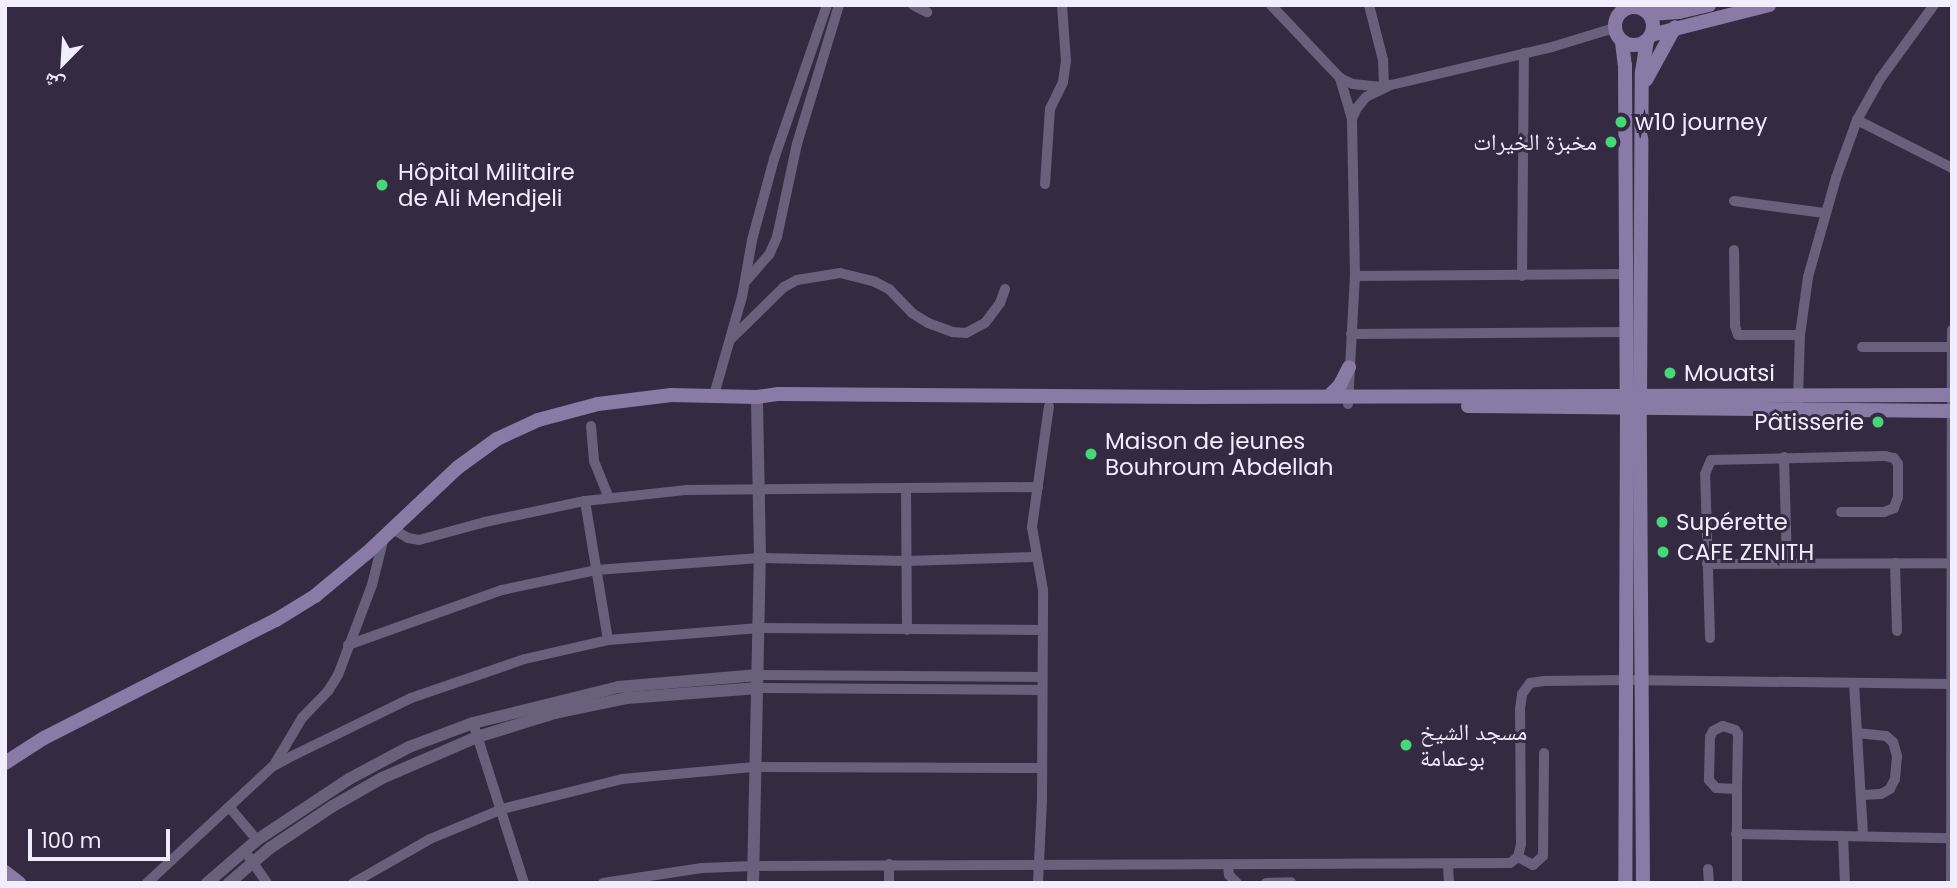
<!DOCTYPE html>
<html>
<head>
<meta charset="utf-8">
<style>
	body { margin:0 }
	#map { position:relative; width:1957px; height:888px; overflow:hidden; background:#342b43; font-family:Poppins,"Noto Naskh Arabic",sans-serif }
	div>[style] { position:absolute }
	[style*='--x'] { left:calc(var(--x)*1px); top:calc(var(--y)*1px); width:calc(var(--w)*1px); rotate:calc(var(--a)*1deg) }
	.minor>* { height:10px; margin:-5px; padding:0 5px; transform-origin:5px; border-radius:5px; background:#69607c }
	.tertiary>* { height:12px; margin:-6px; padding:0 6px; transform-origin:6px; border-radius:6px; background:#69607c }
	.secondary>* { height:14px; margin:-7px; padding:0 7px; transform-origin:7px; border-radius:7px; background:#8a7aa6 }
	.secondary>.ring { margin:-7px; padding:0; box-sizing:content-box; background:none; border:14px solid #8a7aa6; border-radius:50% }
	.dots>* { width:19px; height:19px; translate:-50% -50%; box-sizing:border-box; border:4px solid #342b43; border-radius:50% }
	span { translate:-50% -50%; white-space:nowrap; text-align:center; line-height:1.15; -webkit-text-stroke:6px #342b43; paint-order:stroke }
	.poi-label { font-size:23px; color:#f2edfd }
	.left { translate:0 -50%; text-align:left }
	.right { translate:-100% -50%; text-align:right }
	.frame { position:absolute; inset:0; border:7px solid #f2edfd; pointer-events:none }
	.north { position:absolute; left:28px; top:28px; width:70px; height:70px; -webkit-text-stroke:5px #342b43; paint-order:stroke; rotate:204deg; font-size:19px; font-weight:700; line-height:28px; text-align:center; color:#f2edfd }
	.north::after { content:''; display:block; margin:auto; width:24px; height:32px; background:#f2edfd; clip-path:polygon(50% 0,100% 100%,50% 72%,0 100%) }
	.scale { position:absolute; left:28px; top:829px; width:142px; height:32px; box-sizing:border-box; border:4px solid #f2edfd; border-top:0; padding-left:9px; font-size:21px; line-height:24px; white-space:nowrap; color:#f2edfd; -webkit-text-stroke:5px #342b43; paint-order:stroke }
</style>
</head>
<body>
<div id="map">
	<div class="minor">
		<div style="--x:913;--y:5;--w:16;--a:27"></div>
		<div style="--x:1271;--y:5;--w:100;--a:46.6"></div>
		<div style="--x:1340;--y:78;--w:43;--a:73.7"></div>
		<div style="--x:1340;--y:78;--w:14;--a:25"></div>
		<div style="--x:1353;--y:84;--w:31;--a:6"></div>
		<div style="--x:1384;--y:87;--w:27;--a:-92"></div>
		<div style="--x:1383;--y:60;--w:57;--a:-104.3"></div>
		<div style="--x:1857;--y:120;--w:106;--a:26.8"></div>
		<div style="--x:1045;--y:184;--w:75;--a:-86.2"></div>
		<div style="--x:1050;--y:109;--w:30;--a:-64"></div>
		<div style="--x:1063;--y:82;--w:21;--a:-82"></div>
		<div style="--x:1066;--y:61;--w:56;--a:-94.1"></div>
		<div style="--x:1734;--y:201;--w:91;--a:7.6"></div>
		<div style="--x:1734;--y:250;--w:76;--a:89.2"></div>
		<div style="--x:1735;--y:326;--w:9;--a:72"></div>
		<div style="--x:1738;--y:335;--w:62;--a:0"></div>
		<div style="--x:1355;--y:276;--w:269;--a:-0.4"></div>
		<div style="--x:1522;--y:276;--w:223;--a:-89.5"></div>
		<div style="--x:746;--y:281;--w:35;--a:-49"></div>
		<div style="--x:769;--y:255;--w:20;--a:-66"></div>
		<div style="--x:777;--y:237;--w:95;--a:-77.9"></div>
		<div style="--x:797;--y:144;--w:145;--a:-73.2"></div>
		<div style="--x:1351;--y:334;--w:274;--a:-0.4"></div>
		<div style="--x:730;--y:340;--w:76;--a:-44.5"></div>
		<div style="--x:784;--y:287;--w:15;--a:-28"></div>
		<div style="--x:797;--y:280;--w:44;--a:-9.2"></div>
		<div style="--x:840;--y:273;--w:36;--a:14"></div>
		<div style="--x:875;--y:282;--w:16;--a:27"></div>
		<div style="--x:889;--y:289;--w:33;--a:46"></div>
		<div style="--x:912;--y:313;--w:19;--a:32"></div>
		<div style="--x:928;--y:323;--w:27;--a:20"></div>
		<div style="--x:953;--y:332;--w:13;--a:4"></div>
		<div style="--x:966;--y:333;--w:21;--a:-28"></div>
		<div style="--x:985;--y:323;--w:25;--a:-53"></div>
		<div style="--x:1000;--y:303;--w:15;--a:-70"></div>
		<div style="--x:1862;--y:347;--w:88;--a:0"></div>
		<div style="--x:714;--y:395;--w:102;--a:-74.1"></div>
		<div style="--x:742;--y:297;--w:58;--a:-80"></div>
		<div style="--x:752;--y:240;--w:84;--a:-74.8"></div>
		<div style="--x:774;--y:159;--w:163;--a:-71"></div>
		<div style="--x:1798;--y:401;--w:66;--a:-88.3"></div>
		<div style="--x:1800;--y:335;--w:59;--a:-82.1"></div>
		<div style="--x:1808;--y:277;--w:103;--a:-74.2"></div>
		<div style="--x:1836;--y:178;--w:62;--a:-70.1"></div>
		<div style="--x:1857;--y:120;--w:47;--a:-60.7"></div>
		<div style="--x:1880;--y:79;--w:92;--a:-53.9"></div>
		<div style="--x:1348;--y:404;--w:128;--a:-86.9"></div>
		<div style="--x:1355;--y:276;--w:157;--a:-91.1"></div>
		<div style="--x:1352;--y:119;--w:12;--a:-66"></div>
		<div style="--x:1357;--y:108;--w:14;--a:-51"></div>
		<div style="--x:1366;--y:97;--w:28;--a:-26"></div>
		<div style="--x:1391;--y:85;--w:165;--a:-13.3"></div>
		<div style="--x:1552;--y:47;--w:65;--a:-17"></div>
		<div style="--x:591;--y:426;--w:35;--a:85"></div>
		<div style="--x:594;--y:461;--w:40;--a:68"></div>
		<div style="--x:1784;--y:457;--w:106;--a:88.4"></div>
		<div style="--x:906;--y:488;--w:142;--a:89.6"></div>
		<div style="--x:585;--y:501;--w:141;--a:80.6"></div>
		<div style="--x:393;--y:529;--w:17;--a:31"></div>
		<div style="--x:408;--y:538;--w:11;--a:10"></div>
		<div style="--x:419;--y:540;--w:68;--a:-15.3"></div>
		<div style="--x:485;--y:522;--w:102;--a:-11.9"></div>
		<div style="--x:585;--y:501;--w:103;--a:-6.2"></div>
		<div style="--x:687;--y:490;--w:351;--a:-0.5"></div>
		<div style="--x:1895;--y:563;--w:68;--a:88.3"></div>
		<div style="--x:1707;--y:564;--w:245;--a:-0.2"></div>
		<div style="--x:1710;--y:638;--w:164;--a:-91.7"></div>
		<div style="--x:1705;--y:474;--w:15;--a:-67"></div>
		<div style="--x:1711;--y:460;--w:174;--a:-1.3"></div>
		<div style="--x:1885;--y:456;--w:9;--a:13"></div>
		<div style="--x:1894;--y:458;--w:7;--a:56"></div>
		<div style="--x:1898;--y:464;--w:33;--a:90"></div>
		<div style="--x:1898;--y:497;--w:12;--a:110"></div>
		<div style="--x:1894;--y:508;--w:11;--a:158"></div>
		<div style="--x:1884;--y:512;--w:43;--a:180"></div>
		<div style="--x:348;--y:645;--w:164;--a:-19.7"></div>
		<div style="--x:502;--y:590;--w:96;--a:-12"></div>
		<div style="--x:596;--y:570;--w:164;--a:-4.2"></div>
		<div style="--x:760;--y:558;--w:146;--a:1.2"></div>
		<div style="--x:906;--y:561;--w:129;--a:-1.8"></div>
		<div style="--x:758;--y:675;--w:283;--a:0.4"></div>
		<div style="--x:1854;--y:683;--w:153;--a:86.6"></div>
		<div style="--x:759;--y:688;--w:282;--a:0.4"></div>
		<div style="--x:473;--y:723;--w:168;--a:72.3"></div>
		<div style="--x:1723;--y:726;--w:13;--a:18"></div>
		<div style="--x:1735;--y:730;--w:5;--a:53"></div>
		<div style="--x:1738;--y:734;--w:55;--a:91"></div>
		<div style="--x:1737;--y:789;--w:21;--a:-177"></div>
		<div style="--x:1716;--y:788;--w:11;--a:-131"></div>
		<div style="--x:1709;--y:780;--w:43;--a:-88.7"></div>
		<div style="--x:1710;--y:737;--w:7;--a:-63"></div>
		<div style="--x:1713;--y:731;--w:11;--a:-27"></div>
		<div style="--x:1857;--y:733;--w:29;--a:6"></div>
		<div style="--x:1886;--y:736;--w:9;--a:41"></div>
		<div style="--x:1893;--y:742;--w:15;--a:74"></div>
		<div style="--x:1897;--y:756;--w:23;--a:95"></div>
		<div style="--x:1895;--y:779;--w:11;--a:117"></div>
		<div style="--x:1890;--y:789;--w:10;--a:151"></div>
		<div style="--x:1881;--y:794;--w:20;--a:177"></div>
		<div style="--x:274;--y:765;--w:55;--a:-59.2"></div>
		<div style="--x:302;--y:718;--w:37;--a:-46"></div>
		<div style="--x:328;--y:691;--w:19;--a:-58"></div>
		<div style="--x:338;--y:675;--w:96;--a:-69.3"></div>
		<div style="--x:372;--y:585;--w:49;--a:-76"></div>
		<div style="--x:230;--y:808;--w:42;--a:49.8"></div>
		<div style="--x:1736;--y:834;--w:215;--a:1.1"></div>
		<div style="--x:1843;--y:836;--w:47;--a:87.6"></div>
		<div style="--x:244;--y:850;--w:40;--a:55.1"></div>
		<div style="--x:1518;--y:857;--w:17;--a:28"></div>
		<div style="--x:1533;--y:865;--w:13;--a:-42"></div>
		<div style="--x:1543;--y:856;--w:103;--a:-89.4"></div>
		<div style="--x:889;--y:864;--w:19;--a:90"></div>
		<div style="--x:1228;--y:865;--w:10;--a:84"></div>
		<div style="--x:1229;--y:875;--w:11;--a:45"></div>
		<div style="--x:1448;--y:865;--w:18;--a:87"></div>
		<div style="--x:1708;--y:869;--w:14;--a:86"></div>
		<div style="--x:147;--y:883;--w:171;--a:-42.9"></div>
		<div style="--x:272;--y:767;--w:18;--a:-29"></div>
		<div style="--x:288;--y:758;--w:137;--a:-26"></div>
		<div style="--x:411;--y:698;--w:120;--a:-18.9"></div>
		<div style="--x:525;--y:659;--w:85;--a:-12.9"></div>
		<div style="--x:608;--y:640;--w:152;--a:-4.5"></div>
		<div style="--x:760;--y:628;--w:283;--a:0.4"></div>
		<div style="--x:353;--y:883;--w:89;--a:-29.7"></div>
		<div style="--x:430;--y:839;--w:78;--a:-22.6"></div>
		<div style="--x:502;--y:809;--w:124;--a:-14"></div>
		<div style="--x:622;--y:779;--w:134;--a:-5.2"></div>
		<div style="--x:755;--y:767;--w:287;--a:0.2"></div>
		<div style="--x:603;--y:883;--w:100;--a:-8.6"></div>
		<div style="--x:702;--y:868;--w:52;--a:-2.2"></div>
		<div style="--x:754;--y:866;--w:756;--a:-0.23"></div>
		<div style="--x:1510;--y:863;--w:10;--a:-37"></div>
		<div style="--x:1518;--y:857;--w:13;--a:-77"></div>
		<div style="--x:1521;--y:844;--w:135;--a:-90.4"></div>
		<div style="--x:1520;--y:709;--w:15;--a:-82"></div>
		<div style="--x:1522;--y:694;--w:14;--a:-54"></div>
		<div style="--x:1530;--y:683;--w:14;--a:-8"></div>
		<div style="--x:1544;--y:681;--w:82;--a:-0.7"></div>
		<div style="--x:1626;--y:680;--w:325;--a:0.7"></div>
		<div style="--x:1038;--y:883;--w:82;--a:-87.2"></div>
		<div style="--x:1042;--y:801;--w:211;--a:-89.7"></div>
		<div style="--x:1043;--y:590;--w:64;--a:-99.9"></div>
		<div style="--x:1032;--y:527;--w:122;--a:-82"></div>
		<div style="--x:1266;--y:883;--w:25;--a:-2"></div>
		<div style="--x:1737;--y:883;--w:94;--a:-90"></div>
		<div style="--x:1951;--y:883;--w:553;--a:-89.9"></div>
	</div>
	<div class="tertiary">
		<div style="--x:207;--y:883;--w:66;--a:-40.7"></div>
		<div style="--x:257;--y:840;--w:110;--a:-33.5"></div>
		<div style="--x:349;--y:779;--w:68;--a:-28.1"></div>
		<div style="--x:409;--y:747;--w:68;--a:-20.6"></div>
		<div style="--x:473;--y:723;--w:149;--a:-13.9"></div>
		<div style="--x:618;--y:687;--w:141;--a:-4.9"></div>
		<div style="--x:229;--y:883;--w:54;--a:-40.5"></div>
		<div style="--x:270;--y:848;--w:76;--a:-33.7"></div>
		<div style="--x:333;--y:806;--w:56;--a:-29.7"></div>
		<div style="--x:382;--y:778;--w:103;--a:-23.3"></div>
		<div style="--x:477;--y:737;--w:82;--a:-17.1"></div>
		<div style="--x:555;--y:713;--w:74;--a:-11.8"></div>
		<div style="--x:627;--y:698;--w:132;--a:-4.3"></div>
		<div style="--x:753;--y:883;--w:325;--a:-88.8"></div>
		<div style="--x:760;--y:558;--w:161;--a:-91.1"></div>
	</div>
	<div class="secondary">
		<div class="ring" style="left:1615px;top:7px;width:24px;height:24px"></div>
		<div style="--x:1649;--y:14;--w:30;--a:-4"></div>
		<div style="--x:1679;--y:12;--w:31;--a:-13"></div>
		<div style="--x:1651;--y:35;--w:122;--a:-14.3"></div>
		<div style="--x:1622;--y:42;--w:23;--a:83"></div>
		<div style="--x:1625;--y:65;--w:343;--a:89.7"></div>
		<div style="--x:1627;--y:408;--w:475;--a:90.2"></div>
		<div style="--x:1646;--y:80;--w:60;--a:-61.3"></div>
		<div style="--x:1330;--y:395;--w:14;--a:-45"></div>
		<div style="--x:1340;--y:385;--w:20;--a:-63"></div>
		<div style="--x:1468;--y:406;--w:484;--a:0.6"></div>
		<div style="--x:5;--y:763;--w:46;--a:-32.7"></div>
		<div style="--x:44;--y:738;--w:260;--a:-27"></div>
		<div style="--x:276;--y:620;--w:46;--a:-31.6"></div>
		<div style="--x:315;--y:596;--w:69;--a:-39.7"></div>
		<div style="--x:368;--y:552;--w:122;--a:-43.3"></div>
		<div style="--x:457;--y:468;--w:49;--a:-35.9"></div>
		<div style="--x:497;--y:439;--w:45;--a:-24.9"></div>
		<div style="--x:538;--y:420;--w:62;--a:-14.9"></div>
		<div style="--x:598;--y:404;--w:74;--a:-7"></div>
		<div style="--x:671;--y:395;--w:86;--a:1.3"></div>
		<div style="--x:757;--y:397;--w:22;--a:-8"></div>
		<div style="--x:779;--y:394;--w:415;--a:0.4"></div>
		<div style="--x:1194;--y:397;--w:758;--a:-0.15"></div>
		<div style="--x:5;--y:872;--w:18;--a:38"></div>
		<div style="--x:1643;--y:883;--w:475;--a:-90.4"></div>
		<div style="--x:1640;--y:408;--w:336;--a:-89.7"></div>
		<div style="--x:1642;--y:72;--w:32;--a:-81"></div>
	</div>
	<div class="dots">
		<div style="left:1621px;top:122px;background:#46d779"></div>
		<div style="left:1611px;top:142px;background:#46d779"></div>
		<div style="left:382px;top:185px;background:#46d779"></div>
		<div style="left:1670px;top:373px;background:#46d779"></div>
		<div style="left:1878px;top:422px;background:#46d779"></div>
		<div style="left:1091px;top:454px;background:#46d779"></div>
		<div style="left:1662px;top:522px;background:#46d779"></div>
		<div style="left:1663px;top:552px;background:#46d779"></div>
		<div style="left:1406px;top:745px;background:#46d779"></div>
	</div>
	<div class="poi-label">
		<span class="left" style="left:1635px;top:122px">w10 journey</span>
		<span class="right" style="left:1597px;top:142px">مخبزة الخيرات</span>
		<span class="left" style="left:398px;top:185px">Hôpital Militaire<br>de Ali Mendjeli</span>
		<span class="left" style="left:1684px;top:373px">Mouatsi</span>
		<span class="right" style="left:1864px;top:422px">Pâtisserie</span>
		<span class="left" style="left:1105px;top:454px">Maison de jeunes<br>Bouhroum Abdellah</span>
		<span class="left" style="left:1676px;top:522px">Supérette</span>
		<span class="left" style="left:1677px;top:552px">CAFE ZENITH</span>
		<span class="left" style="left:1420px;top:745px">مسجد الشيخ<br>بوعمامة</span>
	</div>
	<div class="frame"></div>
	<div class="north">ش</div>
	<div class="scale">100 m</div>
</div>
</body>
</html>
